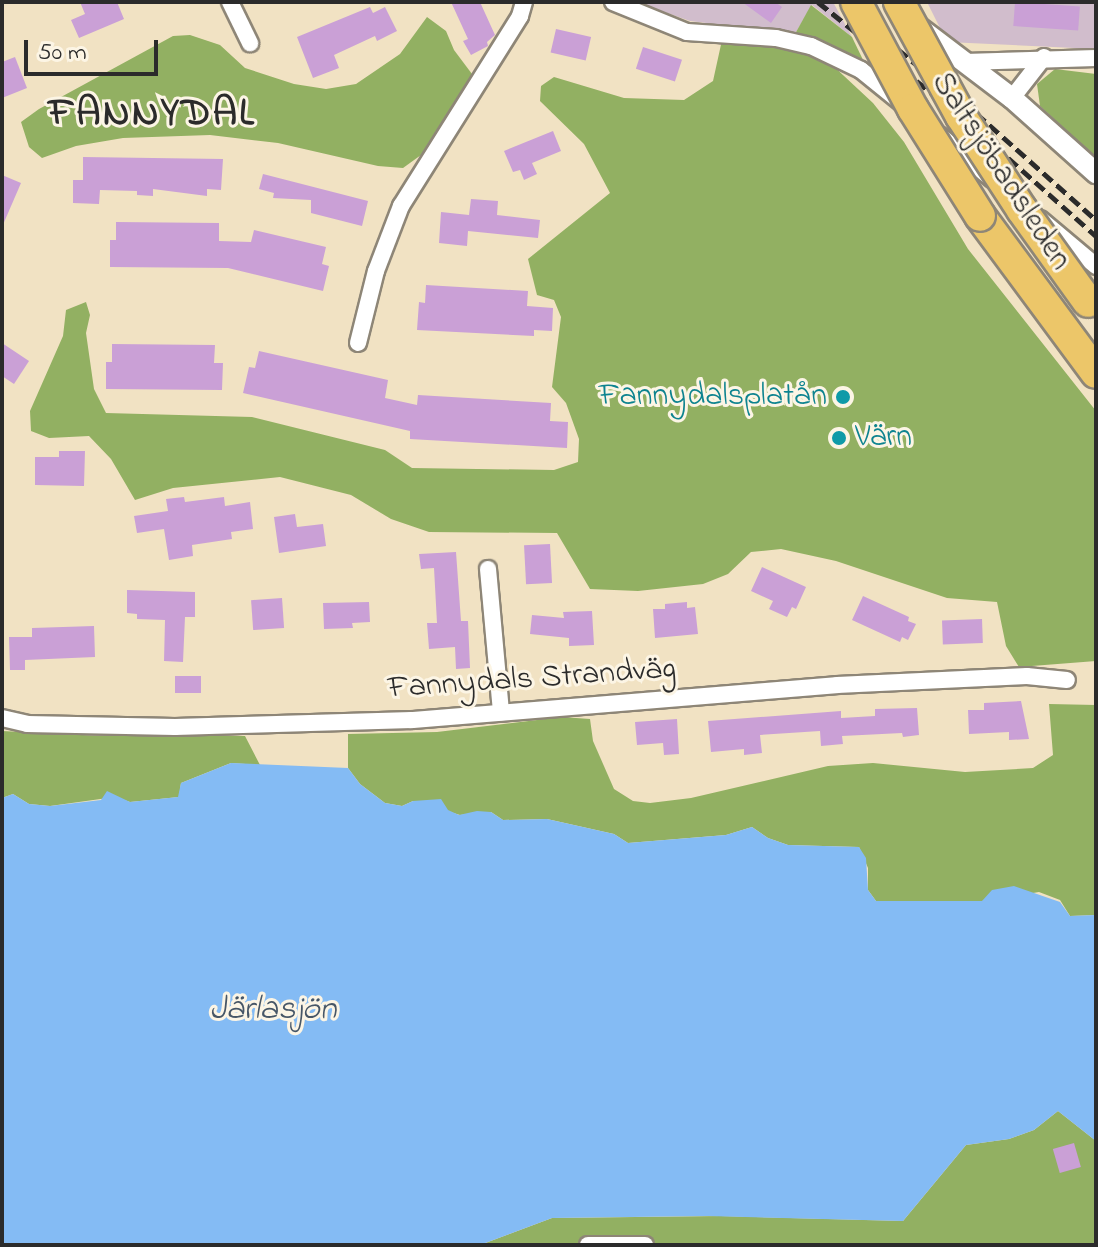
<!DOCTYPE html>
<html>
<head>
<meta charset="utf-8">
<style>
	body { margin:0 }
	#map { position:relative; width:1098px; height:1247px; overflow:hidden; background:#f1e2c3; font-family:"Indie Flower",sans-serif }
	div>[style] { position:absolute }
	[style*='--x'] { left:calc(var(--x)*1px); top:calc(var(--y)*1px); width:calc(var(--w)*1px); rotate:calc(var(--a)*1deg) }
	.industrial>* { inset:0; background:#d1bdcc }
	.forest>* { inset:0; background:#92b062 }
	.water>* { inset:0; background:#84bbf4 }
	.building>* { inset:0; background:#caa0d6; transform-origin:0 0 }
	.roads { filter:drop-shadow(2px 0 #8e8677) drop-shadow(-2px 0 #8e8677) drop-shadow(0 2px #8e8677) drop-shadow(0 -2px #8e8677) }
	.minor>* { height:16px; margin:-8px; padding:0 8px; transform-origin:8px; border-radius:8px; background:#fff }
	.tertiary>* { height:20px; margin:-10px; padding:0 10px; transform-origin:10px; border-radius:10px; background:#fff }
	.motorway>* { height:30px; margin:-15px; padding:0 15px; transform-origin:15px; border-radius:15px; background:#ecc669 }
	.rail>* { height:5px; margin-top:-2.5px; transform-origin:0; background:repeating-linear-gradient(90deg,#2b2b2b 0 12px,transparent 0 18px) }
	.bridges { filter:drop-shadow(2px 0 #8e8677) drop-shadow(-2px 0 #8e8677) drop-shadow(0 2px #8e8677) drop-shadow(0 -2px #8e8677) }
	.motorway-bridge>* { height:30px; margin:-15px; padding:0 15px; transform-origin:15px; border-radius:15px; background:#ecc669 }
	.dots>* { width:22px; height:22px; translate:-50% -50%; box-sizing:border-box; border:4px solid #fcf5e5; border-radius:50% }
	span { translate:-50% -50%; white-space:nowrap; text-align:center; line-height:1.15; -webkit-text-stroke:6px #fcf5e5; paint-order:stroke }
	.street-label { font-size:32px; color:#2b2b2b }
	.culture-label { font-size:32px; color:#0d838f }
	.right { translate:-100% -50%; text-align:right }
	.left { translate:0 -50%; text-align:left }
	.water-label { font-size:34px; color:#465667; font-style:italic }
	.district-label { font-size:40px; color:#2b2b2b; font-weight:700; letter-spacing:2px }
	.frame { position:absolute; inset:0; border:4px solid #2b2b2b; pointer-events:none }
	.scale { position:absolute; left:24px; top:40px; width:134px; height:36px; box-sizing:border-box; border:4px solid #2b2b2b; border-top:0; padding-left:10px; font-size:24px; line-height:28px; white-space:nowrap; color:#2b2b2b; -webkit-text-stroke:6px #fcf5e5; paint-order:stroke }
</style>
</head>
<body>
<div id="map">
	<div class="industrial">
		<div style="clip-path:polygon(636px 2px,833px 2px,852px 37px,812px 5px,795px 34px,690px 21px)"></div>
		<div style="clip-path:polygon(927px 2px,1096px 2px,1096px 49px,947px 42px)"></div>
	</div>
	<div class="forest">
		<div style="clip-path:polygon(811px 5px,852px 37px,864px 62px,795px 34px)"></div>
		<div style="clip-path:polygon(427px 17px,446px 31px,454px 50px,472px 74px,421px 155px,403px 168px,378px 166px,278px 143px,210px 135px,123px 138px,76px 146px,42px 158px,29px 147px,21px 122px,39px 109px,173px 36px,190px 35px,220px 45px,245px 68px,294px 84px,326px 89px,356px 84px,400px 54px)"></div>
		<div style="clip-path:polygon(722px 40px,781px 43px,829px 62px,873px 103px,904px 142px,968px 249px,1096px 411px,1096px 661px,1019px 667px,1006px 646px,997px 602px,947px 598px,836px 561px,781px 549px,751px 552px,728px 574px,703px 584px,638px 591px,590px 589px,557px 533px,429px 532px,391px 519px,351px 495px,280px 477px,173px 488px,135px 500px,111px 459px,89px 436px,49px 438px,31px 431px,30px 411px,63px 336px,66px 310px,86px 302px,90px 315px,86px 333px,94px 389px,106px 413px,252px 417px,385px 450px,412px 468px,554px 470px,578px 462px,579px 439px,566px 403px,552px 387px,561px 317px,554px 300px,537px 295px,528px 259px,610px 193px,584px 144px,540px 101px,541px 86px,554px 77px,624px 98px,684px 100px,713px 81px)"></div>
		<div style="clip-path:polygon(1055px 69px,1096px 74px,1096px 158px,1040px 106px,1037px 84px)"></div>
		<div style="clip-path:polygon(1049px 704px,1096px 705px,1096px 915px,1070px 916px,1060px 900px,1039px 892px,982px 901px,876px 901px,868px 890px,868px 868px,859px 847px,788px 845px,768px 838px,752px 827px,726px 835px,628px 843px,614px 834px,547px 819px,503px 820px,491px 812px,460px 815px,413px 801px,402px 806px,385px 803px,360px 784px,348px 768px,348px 734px,437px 732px,562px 717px,590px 719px,593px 741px,614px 789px,633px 801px,650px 803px,691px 798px,828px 766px,873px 763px,965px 772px,1033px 768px,1053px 755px)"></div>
		<div style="clip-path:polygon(2px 731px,103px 736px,245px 736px,260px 765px,231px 763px,181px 783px,179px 797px,130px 802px,115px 797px,50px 806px,29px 804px,13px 794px,2px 798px)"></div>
		<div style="clip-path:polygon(1058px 1111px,1096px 1141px,1096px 1245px,480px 1245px,552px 1218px,721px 1216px,903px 1221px,966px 1145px,1009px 1139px,1034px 1130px)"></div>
	</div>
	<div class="water">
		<div style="clip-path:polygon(231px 763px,348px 768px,360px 784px,385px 803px,402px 806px,413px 801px,441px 799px,448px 810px,459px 815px,477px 811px,491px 812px,503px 820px,547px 819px,614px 834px,628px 843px,726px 835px,752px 827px,768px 838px,788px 845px,859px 847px,866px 858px,868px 890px,876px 901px,982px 901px,992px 890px,1014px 886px,1060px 902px,1070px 916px,1096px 915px,1096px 1141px,1058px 1111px,1034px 1130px,1009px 1139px,966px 1145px,903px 1221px,708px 1216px,552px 1218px,480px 1245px,2px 1245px,2px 798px,13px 794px,29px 804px,50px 806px,101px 800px,107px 791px,130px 802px,178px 797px,181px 783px)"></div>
	</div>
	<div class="building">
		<div style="clip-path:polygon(80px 2px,117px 2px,124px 19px,79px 38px,71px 20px,85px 14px)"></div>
		<div style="clip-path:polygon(451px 2px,480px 2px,495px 35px,487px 42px,488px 46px,471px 55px,463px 41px,468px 39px)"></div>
		<div style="clip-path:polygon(742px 2px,775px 2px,782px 7px,771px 23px)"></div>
		<div style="left:1015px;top:2px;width:65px;height:24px;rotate:4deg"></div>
		<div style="clip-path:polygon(370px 7px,373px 13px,385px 7px,397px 31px,377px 41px,375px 36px,334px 55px,339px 68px,313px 78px,297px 37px)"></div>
		<div style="left:556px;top:29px;width:36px;height:24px;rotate:13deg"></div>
		<div style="left:643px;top:47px;width:41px;height:23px;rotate:18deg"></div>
		<div style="clip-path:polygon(15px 57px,27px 88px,2px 98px,2px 62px)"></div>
		<div style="clip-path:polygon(553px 131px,561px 151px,532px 163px,537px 174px,524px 180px,520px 170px,513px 172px,504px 151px)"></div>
		<div style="clip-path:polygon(83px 157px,223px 159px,221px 190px,207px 189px,207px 196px,153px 189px,153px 196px,137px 195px,137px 191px,100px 190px,99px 204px,73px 203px,73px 180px,83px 180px)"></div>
		<div style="clip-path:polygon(263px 174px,368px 201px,362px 226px,311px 213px,311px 200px,273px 198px,274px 193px,259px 189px)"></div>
		<div style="clip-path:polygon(2px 175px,21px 183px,2px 227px)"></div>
		<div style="clip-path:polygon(471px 199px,498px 201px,497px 215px,540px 220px,538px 238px,468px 231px,467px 246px,439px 243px,441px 212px,469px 215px)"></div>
		<div style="clip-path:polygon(116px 222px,219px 223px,219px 241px,251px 242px,254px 230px,326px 247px,322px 264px,329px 266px,323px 291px,228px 268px,110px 267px,110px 240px,116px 240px)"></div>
		<div style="clip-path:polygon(426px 285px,528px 291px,527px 306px,553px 308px,552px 331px,534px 330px,534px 336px,417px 330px,419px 302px,425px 303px)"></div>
		<div style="clip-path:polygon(2px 343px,29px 361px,14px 384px,2px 376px)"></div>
		<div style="clip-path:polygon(112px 344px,215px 345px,214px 363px,223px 363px,222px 390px,106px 389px,106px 362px,112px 362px)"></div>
		<div style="clip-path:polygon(259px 351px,388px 380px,385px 398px,417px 405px,418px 395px,551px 403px,550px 421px,568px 422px,567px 448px,410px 439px,410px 431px,243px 393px,249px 367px,255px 368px)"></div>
		<div style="clip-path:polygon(59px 451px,85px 451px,84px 486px,35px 485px,35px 457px,59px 457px)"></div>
		<div style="clip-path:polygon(184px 497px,185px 502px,224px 497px,225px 506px,250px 502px,253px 529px,231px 532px,232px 539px,192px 545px,193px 556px,169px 560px,164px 529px,137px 533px,134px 516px,168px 511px,166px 499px)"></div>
		<div style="clip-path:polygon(295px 514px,297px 527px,323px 524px,326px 546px,279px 553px,274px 517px)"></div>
		<div style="left:550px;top:544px;width:39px;height:26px;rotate:87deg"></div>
		<div style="clip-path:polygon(456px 552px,461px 621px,468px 621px,470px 668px,456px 669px,455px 647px,429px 649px,427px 623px,437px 623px,434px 568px,421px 569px,419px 554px)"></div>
		<div style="clip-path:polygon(762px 567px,806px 587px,796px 609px,792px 607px,787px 617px,769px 609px,773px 601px,751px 591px)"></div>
		<div style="clip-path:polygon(127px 590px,195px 592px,195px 617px,185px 617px,183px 662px,164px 661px,165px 620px,137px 619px,137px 614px,127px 613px)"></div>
		<div style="clip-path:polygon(863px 596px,909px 617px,908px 621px,916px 624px,908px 640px,902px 637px,900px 642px,852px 620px)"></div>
		<div style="left:282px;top:598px;width:30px;height:31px;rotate:86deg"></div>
		<div style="clip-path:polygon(369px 602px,370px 622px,352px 623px,353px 628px,324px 629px,323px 603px)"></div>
		<div style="clip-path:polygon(687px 602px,687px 608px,695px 607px,698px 634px,655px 638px,653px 609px,665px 609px,665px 604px)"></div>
		<div style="clip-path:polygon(592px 611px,594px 645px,569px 646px,569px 638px,530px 634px,532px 615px,564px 618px,563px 612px)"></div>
		<div style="left:982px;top:619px;width:24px;height:40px;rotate:88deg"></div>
		<div style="clip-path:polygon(94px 626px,95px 657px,25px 660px,25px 670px,10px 670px,9px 637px,32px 637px,32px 628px)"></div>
		<div style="left:201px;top:676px;width:17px;height:26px;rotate:90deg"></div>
		<div style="clip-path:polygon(1021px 701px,1029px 739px,1009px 740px,1009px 732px,969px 734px,968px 710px,984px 710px,984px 703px)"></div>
		<div style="clip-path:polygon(917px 708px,919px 735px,903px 737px,902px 733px,842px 736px,843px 744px,821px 746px,820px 731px,760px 735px,762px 753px,744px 755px,744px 749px,711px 752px,708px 721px,841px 711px,841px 718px,875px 716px,875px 709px)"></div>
		<div style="clip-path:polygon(677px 719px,679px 754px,664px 755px,663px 743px,637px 745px,635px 722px)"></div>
		<div style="left:1074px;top:1143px;width:25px;height:22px;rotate:74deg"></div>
	</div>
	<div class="roads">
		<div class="minor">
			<div style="--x:230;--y:2;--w:46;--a:64"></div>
			<div style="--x:613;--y:2;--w:80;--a:22.1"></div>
			<div style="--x:687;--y:32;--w:89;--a:3.9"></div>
			<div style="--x:776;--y:38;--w:36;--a:13"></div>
			<div style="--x:811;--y:46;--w:55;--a:25.6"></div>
			<div style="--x:861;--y:70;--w:54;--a:39"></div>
			<div style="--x:965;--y:62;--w:131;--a:-1.7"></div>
			<div style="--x:1012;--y:98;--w:52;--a:-52"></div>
			<div style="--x:939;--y:135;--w:69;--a:39.7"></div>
			<div style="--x:1040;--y:219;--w:73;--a:40"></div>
			<div style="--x:358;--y:343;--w:74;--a:-76"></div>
			<div style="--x:376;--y:271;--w:70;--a:-69"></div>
			<div style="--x:401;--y:206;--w:224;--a:-57.9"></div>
			<div style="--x:520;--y:16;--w:15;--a:-74"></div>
			<div style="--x:488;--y:569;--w:144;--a:84.8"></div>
			<div style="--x:2;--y:718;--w:26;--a:13"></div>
			<div style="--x:27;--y:724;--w:148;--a:1.2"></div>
			<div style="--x:175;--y:727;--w:237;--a:-1.7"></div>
			<div style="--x:412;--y:720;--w:426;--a:-4.7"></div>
			<div style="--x:837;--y:685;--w:190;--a:-2.7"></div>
			<div style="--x:1027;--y:676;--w:40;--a:5.7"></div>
			<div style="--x:588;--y:1245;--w:57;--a:0"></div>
		</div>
		<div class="tertiary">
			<div style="--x:917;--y:26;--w:119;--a:37.2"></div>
			<div style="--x:1012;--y:98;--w:113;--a:41.8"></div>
		</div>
		<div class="motorway">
			<div style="--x:980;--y:216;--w:195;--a:53.5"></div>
		</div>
	</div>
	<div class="rail">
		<div style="--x:818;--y:2;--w:192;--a:38.7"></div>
		<div style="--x:968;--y:122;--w:171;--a:41.7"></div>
		<div style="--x:884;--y:38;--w:119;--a:39.2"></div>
		<div style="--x:976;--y:113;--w:161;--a:41.7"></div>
	</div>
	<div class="bridges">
		<div class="motorway-bridge">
			<div style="--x:856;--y:2;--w:121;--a:62"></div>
			<div style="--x:913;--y:109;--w:126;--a:57.9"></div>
			<div style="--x:899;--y:2;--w:130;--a:61.5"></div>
			<div style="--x:961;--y:116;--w:112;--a:57"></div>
			<div style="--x:1022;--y:210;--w:113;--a:54.3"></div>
		</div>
	</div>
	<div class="dots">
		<div style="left:843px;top:397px;background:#0f9aa8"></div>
		<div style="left:839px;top:438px;background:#0f9aa8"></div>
	</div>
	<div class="street-label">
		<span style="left:1000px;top:172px;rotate:57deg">Saltsjöbadsleden</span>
		<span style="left:532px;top:680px;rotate:-4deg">Fannydals Strandväg</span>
	</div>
	<div class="culture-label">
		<span class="right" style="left:827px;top:397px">Fannydalsplatån</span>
		<span class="left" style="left:855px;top:438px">Värn</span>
	</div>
	<div class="water-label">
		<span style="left:273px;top:1011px">Järlasjön</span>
	</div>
	<div class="district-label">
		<span style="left:152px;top:115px">FANNYDAL</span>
	</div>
	<div class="frame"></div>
	<div class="scale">50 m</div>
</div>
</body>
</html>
